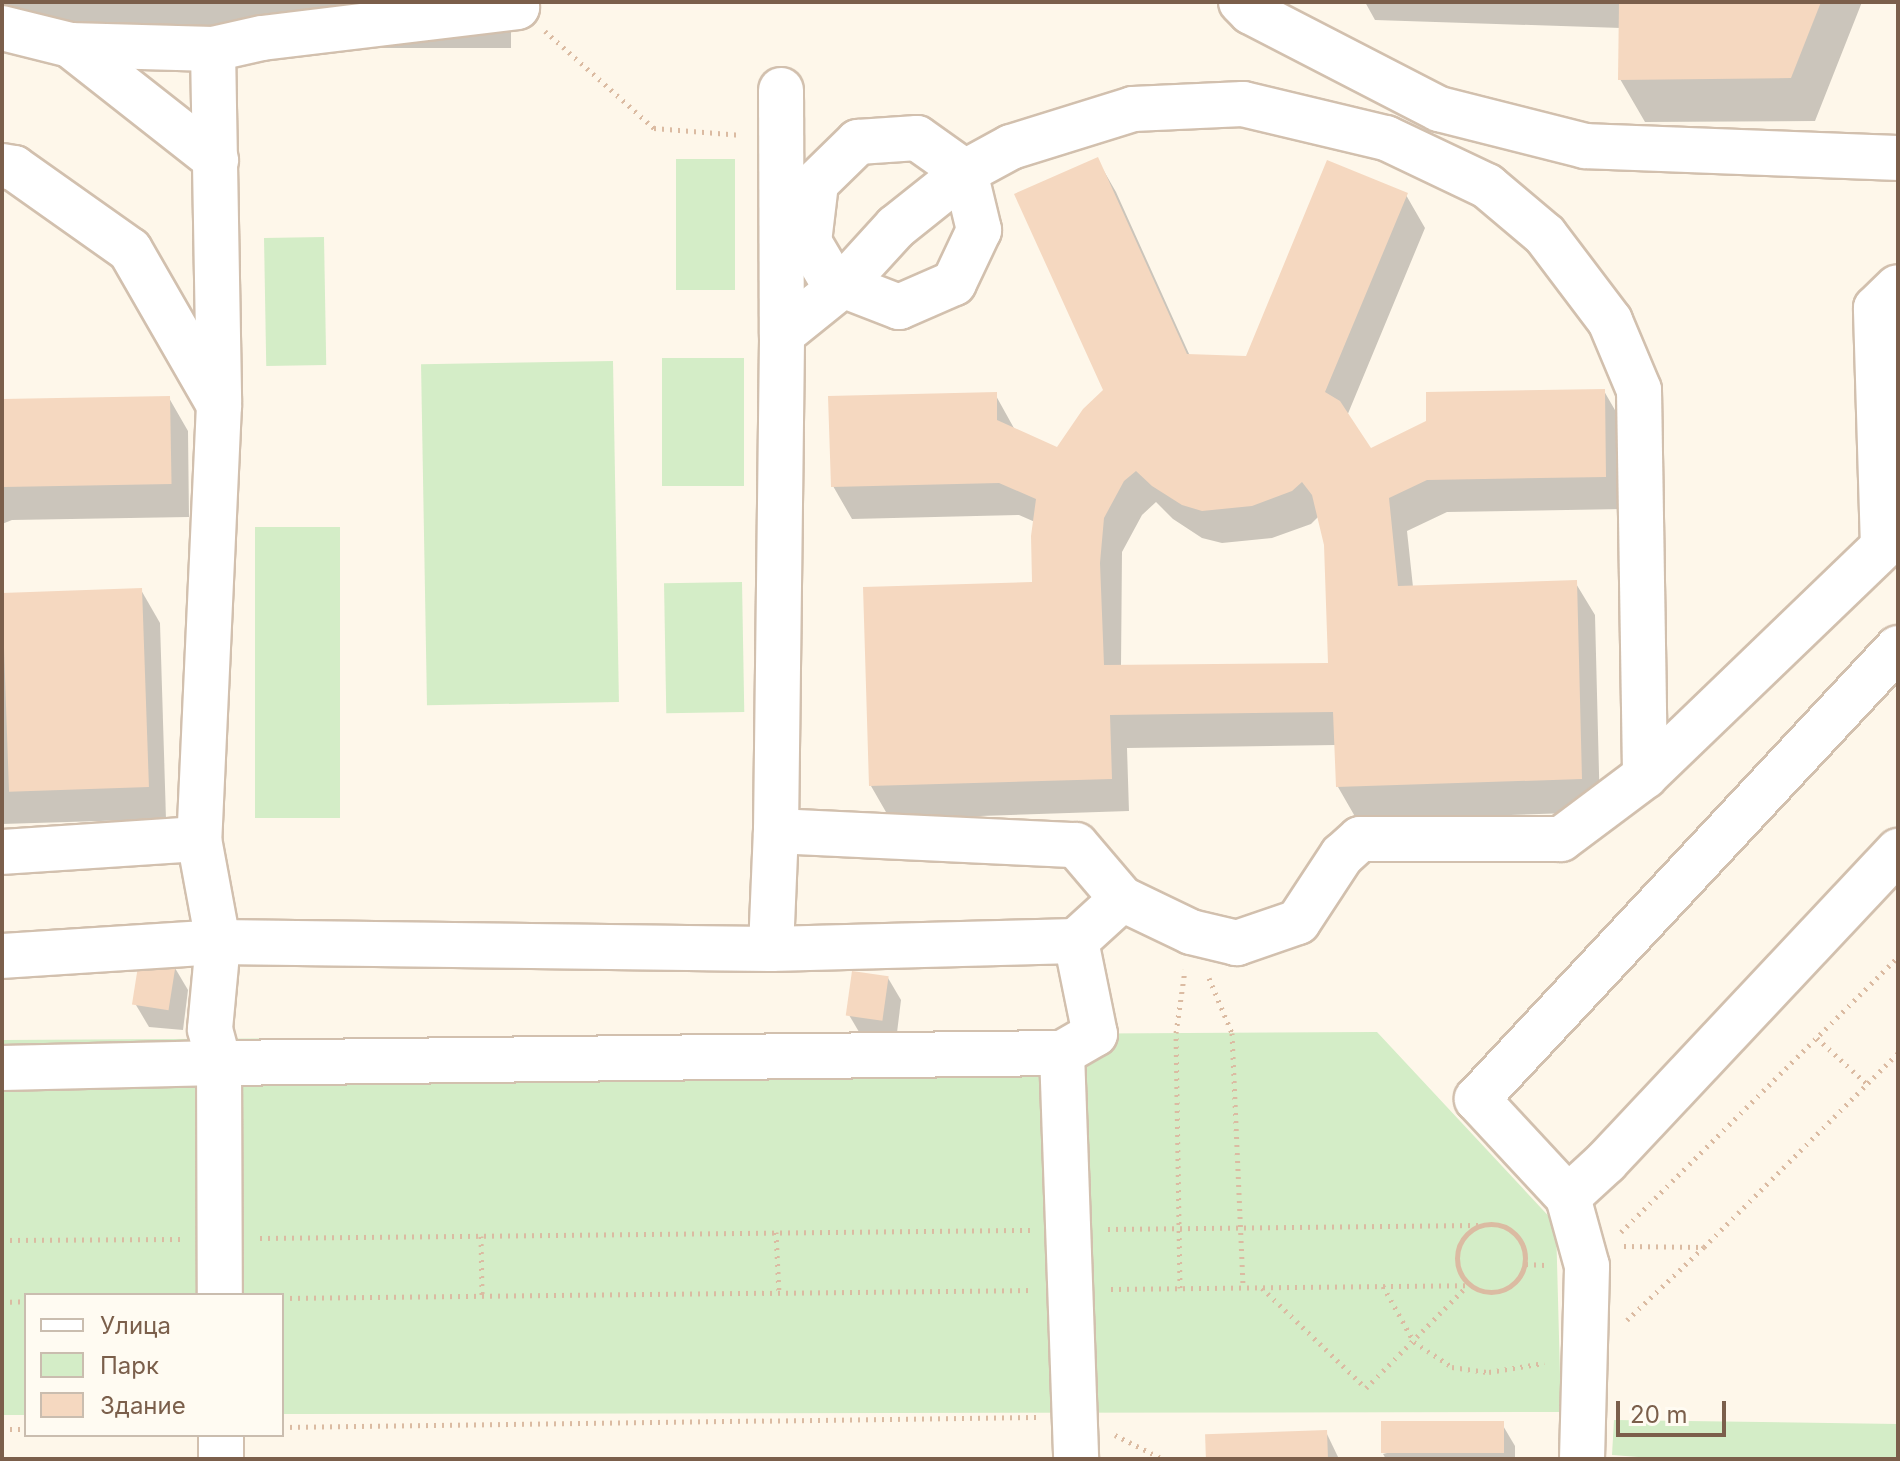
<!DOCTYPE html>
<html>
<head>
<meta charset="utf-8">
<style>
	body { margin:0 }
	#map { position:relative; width:1900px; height:1461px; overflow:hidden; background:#fef7ea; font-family:Inter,sans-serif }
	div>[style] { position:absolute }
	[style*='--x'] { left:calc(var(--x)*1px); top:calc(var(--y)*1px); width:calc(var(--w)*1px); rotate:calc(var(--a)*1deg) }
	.green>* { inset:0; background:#d4edc7; transform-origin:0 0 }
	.shadow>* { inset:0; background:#0003; transform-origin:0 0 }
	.building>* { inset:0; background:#f5d8c0; transform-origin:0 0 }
	.path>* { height:5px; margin-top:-2.5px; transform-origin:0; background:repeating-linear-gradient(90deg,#dbbba2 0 2px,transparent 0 8px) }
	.path>.ring { margin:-2.5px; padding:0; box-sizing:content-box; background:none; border:5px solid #dbbba2; border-radius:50% }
	.roads { filter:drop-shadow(2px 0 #d2c0ae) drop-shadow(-2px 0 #d2c0ae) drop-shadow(0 2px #d2c0ae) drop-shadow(0 -2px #d2c0ae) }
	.minor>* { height:44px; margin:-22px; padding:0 22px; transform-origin:22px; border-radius:22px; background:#fff }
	span { translate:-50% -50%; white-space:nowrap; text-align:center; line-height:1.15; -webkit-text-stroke:7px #fffbf2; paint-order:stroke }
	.frame { position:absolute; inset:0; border:4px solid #7b5f4b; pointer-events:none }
	.legend { position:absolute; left:24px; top:1293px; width:260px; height:144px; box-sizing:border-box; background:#fffbf2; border:2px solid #cabdaf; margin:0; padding:10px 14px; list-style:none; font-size:24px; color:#7b5f4b }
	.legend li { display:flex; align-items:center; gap:16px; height:40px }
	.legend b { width:40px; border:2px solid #cabdaf }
	.scale { position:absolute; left:1616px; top:1401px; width:110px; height:36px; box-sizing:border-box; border:4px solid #7b5f4b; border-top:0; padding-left:10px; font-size:24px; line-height:28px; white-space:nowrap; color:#7b5f4b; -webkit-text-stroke:6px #fffbf2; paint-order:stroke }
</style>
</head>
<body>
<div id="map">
	<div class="green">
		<div style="left:735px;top:159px;width:131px;height:59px;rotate:90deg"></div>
		<div style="left:324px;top:237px;width:128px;height:60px;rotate:89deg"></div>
		<div style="left:662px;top:358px;width:82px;height:128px"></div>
		<div style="left:613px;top:361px;width:341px;height:192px;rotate:89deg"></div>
		<div style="left:255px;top:527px;width:85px;height:291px"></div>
		<div style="left:742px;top:582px;width:130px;height:78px;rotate:89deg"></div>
		<div style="clip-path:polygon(1377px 1032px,1556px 1224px,1561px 1412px,282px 1414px,282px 1295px,26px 1295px,26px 1415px,2px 1415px,2px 1040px)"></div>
		<div style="clip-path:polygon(1614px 1420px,1898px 1424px,1898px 1459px,1665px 1459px,1612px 1455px)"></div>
	</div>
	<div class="shadow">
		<div style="left:2px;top:2px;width:509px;height:46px"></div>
		<div style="clip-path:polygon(1365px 2px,1862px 2px,1815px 121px,1645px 122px,1620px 79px,1621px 28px,1375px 20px)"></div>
		<div style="clip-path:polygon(evenodd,1097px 159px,1116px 192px,1190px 356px,1247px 358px,1406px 195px,1425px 228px,1347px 416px,1371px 450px,1604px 391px,1623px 424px,1624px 509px,1447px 512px,1407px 531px,1413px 587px,1575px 582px,1595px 615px,1600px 812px,1357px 820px,1338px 787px,1336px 745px,1127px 748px,1129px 811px,890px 819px,871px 786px,1034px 584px,1035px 522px,1019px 515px,852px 519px,833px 486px,995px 394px,1015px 430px,1058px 449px,1106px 391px,1097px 159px,1156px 502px,1173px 519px,1202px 538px,1222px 543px,1272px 538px,1311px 524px,1319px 516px,1326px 545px,1330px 665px,1121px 667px,1122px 552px,1142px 515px,1156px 502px)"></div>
		<div style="clip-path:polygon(169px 398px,188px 431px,189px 517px,12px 520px,2px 524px,2px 401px)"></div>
		<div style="clip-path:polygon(141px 590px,160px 623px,166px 819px,2px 824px,2px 594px)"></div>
		<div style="clip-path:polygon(175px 968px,188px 990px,183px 1030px,149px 1027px,136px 1005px)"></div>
		<div style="clip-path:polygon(888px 978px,901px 1000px,896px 1041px,862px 1037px,849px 1015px)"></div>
		<div style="clip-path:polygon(1502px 1424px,1515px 1446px,1515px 1459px,1386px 1459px,1383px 1454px)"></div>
		<div style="clip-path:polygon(1326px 1432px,1339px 1459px,1207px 1459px)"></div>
	</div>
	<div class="building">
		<div style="clip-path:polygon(1619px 2px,1821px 2px,1791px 78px,1618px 80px)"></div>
		<div style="clip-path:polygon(evenodd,1098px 157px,1187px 354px,1246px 356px,1327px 160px,1408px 193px,1325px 392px,1340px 401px,1371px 448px,1426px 421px,1426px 392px,1605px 389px,1606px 477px,1427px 480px,1389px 498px,1398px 586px,1577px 580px,1582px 779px,1336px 787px,1333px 712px,1110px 715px,1112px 779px,869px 786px,863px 587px,1032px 582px,1031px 536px,1036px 499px,999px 483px,831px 487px,828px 396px,997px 392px,997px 420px,1057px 447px,1083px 409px,1103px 390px,1014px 194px,1098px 157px,1136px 471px,1152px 486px,1182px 505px,1202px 511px,1252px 506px,1292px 491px,1302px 482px,1312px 495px,1324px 545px,1328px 663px,1104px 665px,1100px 563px,1104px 518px,1124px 481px,1136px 471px)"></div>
		<div style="left:170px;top:396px;width:88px;height:168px;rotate:89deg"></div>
		<div style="left:142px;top:588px;width:199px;height:140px;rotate:88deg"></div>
		<div style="left:139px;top:960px;width:37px;height:45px;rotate:9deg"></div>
		<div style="left:852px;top:971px;width:37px;height:45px;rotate:8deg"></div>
		<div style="left:1504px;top:1421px;width:32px;height:123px;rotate:90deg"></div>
		<div style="left:1327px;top:1430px;width:29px;height:122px;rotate:88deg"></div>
	</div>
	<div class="path">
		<div style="--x:545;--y:31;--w:146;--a:41.7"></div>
		<div style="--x:654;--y:128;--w:88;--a:4.5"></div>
		<div style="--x:1209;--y:978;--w:60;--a:67.3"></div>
		<div style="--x:1232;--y:1033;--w:255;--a:87.5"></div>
		<div style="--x:1817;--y:1038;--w:68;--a:42.6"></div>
		<div class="ring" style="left:1457px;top:1224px;width:63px;height:63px"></div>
		<div style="--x:1108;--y:1229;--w:371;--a:-0.6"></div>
		<div style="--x:776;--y:1232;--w:61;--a:87.2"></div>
		<div style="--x:1621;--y:1232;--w:390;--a:-44.8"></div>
		<div style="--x:481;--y:1236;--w:60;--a:89"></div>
		<div style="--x:260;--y:1238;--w:770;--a:-0.6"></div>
		<div style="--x:2;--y:1240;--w:180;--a:-0.3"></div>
		<div style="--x:1624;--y:1246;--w:80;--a:0.7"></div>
		<div style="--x:1704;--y:1247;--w:274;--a:-45"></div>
		<div style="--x:1526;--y:1264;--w:19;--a:3"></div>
		<div style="--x:1383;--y:1286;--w:64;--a:61"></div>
		<div style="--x:1414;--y:1342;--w:45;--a:33.3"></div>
		<div style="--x:1452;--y:1367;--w:37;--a:8"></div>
		<div style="--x:1489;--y:1372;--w:56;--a:-9.3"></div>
		<div style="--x:1180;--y:1288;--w:255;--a:-90.9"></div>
		<div style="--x:1176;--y:1033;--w:64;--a:-81.9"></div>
		<div style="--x:1262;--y:1288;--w:144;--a:43.9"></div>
		<div style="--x:1366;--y:1388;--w:144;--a:-45.3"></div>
		<div style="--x:1111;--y:1289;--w:357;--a:-0.6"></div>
		<div style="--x:282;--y:1298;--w:751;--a:-0.61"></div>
		<div style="--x:2;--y:1302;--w:24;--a:-2"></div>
		<div style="--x:1627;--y:1320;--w:106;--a:-43.5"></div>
		<div style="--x:282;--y:1427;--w:755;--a:-0.76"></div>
		<div style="--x:2;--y:1429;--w:24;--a:0"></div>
		<div style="--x:1115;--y:1435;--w:54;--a:26.6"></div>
	</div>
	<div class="roads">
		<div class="minor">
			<div style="--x:1241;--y:2;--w:14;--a:45"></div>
			<div style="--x:1251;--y:12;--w:212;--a:27.3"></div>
			<div style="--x:1439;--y:109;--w:151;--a:14.2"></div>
			<div style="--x:1585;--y:146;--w:313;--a:2.2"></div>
			<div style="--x:2;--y:28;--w:70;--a:14"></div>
			<div style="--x:70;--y:45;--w:143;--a:1.6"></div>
			<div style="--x:213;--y:49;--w:50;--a:-12.7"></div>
			<div style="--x:262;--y:38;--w:257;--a:-6.9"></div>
			<div style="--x:517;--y:7;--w:5;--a:-90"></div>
			<div style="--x:70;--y:45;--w:186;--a:38.2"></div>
			<div style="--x:213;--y:49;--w:353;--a:89"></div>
			<div style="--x:781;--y:90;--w:244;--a:89.8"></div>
			<div style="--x:917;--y:138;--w:59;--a:35.3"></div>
			<div style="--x:965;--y:172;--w:60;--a:76.4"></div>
			<div style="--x:979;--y:230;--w:59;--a:115.3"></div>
			<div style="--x:954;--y:283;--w:60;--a:156.4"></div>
			<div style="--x:899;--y:307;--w:72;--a:-158.8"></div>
			<div style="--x:832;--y:281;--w:45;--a:-120.5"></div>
			<div style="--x:809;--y:242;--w:59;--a:-83.2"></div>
			<div style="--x:816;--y:183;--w:59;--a:-44.3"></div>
			<div style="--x:858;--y:142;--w:59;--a:-3.9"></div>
			<div style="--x:2;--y:166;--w:12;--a:9"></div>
			<div style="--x:14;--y:168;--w:142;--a:35.3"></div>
			<div style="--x:130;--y:250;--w:179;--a:60.1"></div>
			<div style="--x:219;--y:405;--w:434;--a:92.6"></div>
			<div style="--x:199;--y:839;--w:105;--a:79.5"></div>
			<div style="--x:218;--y:942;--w:216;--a:176.3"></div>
			<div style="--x:1645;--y:776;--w:330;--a:-43.9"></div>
			<div style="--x:1883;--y:547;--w:239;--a:-91.7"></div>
			<div style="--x:1876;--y:308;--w:30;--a:-44"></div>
			<div style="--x:776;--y:831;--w:300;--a:2.7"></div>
			<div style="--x:1076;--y:845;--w:71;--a:49.6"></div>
			<div style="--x:2;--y:852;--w:197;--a:-3.8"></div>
			<div style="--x:771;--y:949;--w:118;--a:-87.6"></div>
			<div style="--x:776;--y:831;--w:497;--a:-89.3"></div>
			<div style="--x:782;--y:334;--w:78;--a:-38.8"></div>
			<div style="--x:843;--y:285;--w:79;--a:-47.6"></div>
			<div style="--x:896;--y:227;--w:88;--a:-38.6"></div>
			<div style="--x:965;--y:172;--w:52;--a:-28.5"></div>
			<div style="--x:1011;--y:147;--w:128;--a:-17.3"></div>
			<div style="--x:1133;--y:109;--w:110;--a:-2.6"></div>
			<div style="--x:1243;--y:104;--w:147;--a:13.4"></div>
			<div style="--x:1386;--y:138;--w:112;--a:25.4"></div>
			<div style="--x:1487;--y:186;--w:76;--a:40.2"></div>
			<div style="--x:1545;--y:235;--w:108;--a:52.9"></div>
			<div style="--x:1610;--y:321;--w:75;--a:67.2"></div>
			<div style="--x:1639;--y:390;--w:386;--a:89.1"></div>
			<div style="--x:1645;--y:776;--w:105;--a:143.1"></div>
			<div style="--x:1561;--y:839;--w:201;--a:180"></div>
			<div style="--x:1360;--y:839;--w:24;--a:138"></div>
			<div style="--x:1342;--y:855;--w:80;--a:123.3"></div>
			<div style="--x:1298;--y:922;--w:65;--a:161"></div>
			<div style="--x:1237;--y:943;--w:47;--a:-166.6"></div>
			<div style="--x:1191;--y:932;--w:76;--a:-154.4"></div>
			<div style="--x:1122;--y:899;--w:62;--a:137.6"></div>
			<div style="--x:1062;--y:1053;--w:406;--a:88"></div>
			<div style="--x:2;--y:1068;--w:217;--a:-1.3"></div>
			<div style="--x:219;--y:1063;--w:35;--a:-105"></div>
			<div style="--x:210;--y:1029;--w:87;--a:-84.7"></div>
			<div style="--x:218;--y:942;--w:553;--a:0.73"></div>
			<div style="--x:771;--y:949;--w:305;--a:-1.5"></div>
			<div style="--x:1076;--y:941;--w:95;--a:78.5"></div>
			<div style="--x:1095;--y:1034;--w:38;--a:150"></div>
			<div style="--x:1062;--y:1053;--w:843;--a:179.32"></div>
			<div style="--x:219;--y:1063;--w:232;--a:89.8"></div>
			<div style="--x:1568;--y:1197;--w:52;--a:-42.6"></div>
			<div style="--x:1606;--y:1162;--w:427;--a:-46.8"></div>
			<div style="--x:221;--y:1435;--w:24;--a:90"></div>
			<div style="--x:1582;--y:1459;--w:193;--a:-88.5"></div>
			<div style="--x:1587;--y:1266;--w:72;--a:-105.4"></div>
			<div style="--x:1568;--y:1197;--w:134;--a:-132.9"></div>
			<div style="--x:1477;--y:1099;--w:617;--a:-46.97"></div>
		</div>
	</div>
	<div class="frame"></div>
	<ul class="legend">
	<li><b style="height:10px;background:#fff"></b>Улица</li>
	<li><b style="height:22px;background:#d4edc7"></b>Парк</li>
	<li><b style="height:22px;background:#f5d8c0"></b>Здание</li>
	</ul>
	<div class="scale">20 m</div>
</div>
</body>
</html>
